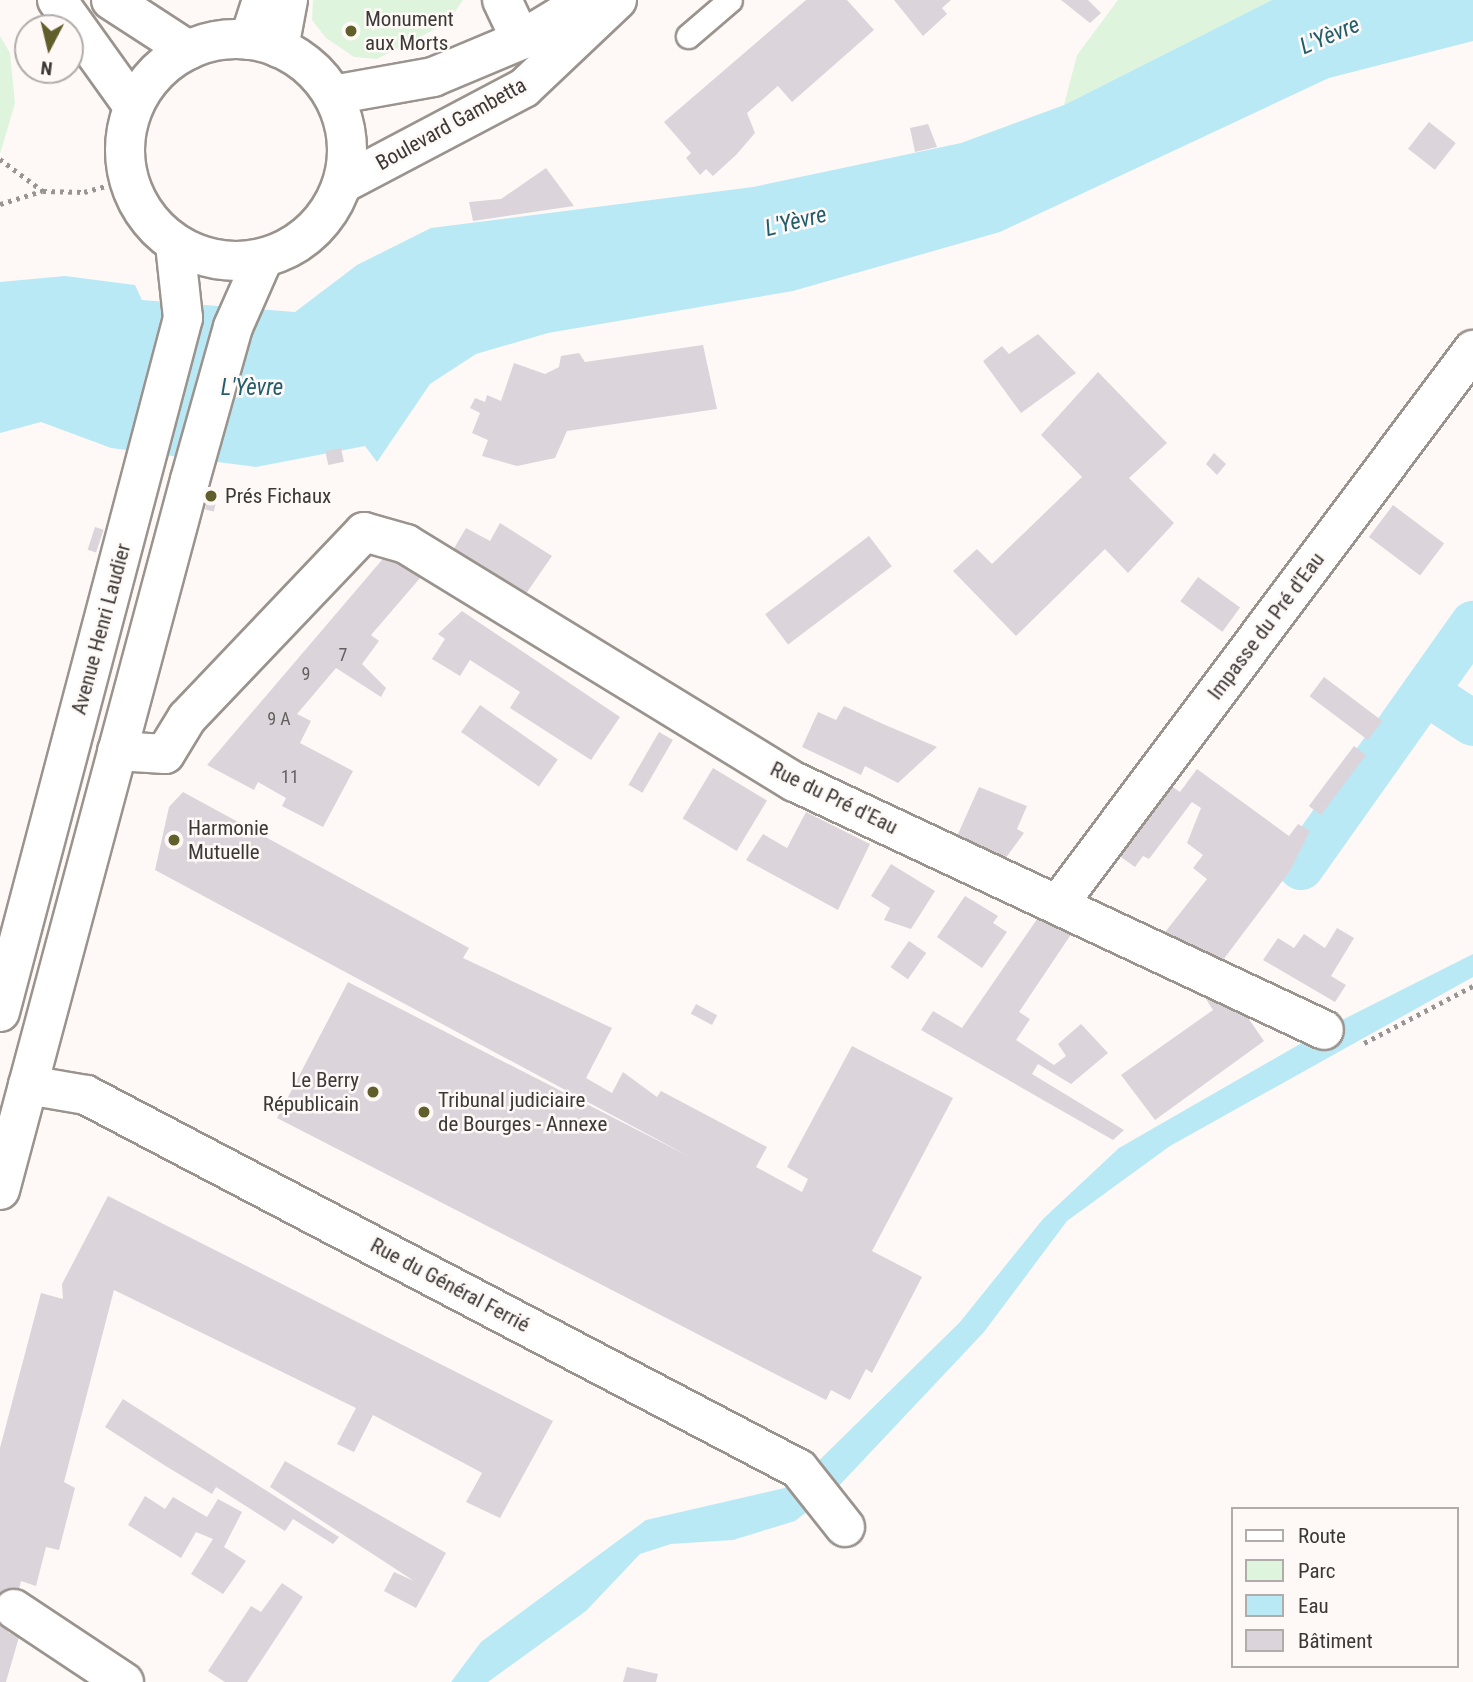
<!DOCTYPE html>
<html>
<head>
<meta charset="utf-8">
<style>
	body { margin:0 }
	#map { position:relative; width:1473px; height:1682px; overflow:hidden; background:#fef9f6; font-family:"Roboto Condensed",sans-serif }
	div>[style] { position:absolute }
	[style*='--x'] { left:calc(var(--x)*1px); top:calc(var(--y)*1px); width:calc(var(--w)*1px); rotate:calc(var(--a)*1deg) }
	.green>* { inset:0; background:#def4dc }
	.water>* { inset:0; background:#bae9f6 }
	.canal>* { height:46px; margin:-23px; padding:0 23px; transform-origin:23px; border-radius:23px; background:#bae9f6 }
	.building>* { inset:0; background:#dbd4da; transform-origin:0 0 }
	.path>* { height:4.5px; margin-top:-2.25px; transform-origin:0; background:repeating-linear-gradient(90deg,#999593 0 3.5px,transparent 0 8.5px) }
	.roads { filter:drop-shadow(2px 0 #9a938e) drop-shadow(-2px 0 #9a938e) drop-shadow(0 2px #9a938e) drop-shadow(0 -2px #9a938e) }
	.service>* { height:23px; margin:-11.5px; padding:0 11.5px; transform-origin:11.5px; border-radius:11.5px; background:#fff }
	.minor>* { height:38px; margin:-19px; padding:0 19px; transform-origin:19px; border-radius:19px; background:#fff }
	.tertiary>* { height:38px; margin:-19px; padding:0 19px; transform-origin:19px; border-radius:19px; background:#fff }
	.secondary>* { height:38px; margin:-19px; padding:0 19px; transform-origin:19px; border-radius:19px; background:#fff }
	.secondary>.ring { margin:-19px; padding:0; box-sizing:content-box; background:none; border:38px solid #fff; border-radius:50% }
	.dots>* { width:19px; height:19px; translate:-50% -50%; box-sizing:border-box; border:4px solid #fef9f6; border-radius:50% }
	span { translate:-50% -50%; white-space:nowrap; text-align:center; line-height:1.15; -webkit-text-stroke:5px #fef9f6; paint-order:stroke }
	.number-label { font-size:18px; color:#635f5f }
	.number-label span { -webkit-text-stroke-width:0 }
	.poi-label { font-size:21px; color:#3b3836 }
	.left { translate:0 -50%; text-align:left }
	.right { translate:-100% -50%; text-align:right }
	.street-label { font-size:21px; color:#3b3836 }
	.water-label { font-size:23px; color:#215e6c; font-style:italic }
	.legend { position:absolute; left:1231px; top:1507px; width:228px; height:161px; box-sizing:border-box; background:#fef9f6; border:2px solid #b0aca9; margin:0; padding:9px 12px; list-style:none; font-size:21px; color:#3b3836 }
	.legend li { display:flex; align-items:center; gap:14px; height:35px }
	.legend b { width:35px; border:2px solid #b0aca9 }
	.north { position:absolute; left:14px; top:14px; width:70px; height:70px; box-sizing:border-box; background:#fef9f6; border:2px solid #b0aca9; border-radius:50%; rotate:187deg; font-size:19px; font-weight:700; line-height:28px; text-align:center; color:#3b3836 }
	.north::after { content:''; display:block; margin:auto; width:24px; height:32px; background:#605e2b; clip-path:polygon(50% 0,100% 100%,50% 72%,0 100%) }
</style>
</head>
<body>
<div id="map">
	<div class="green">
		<div style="clip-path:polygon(313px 0,463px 0,447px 23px,377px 59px,354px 57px,326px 38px,312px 20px)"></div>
		<div style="clip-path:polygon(1118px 0,1272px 0,1064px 105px,1077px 55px)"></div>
		<div style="clip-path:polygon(0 36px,10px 53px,15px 103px,0 154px)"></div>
	</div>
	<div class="water">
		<div style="clip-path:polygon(1272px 0,1473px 0,1473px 41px,1329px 78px,1000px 232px,793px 291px,548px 333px,476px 354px,430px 384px,377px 462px,365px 446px,256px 467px,111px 448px,41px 422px,0 433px,0 282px,65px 276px,135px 285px,142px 300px,295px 312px,357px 265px,431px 228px,753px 187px,961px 143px,1064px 105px)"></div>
		<div style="clip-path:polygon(1473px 954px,1473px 977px,1170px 1146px,1067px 1221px,984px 1332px,835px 1490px,795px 1521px,733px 1540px,671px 1544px,640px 1554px,586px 1611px,488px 1682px,451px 1682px,481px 1642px,646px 1520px,793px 1486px,960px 1322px,1043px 1219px,1119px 1148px,1340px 1021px)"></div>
	</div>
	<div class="canal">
		<div style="--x:1425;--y:692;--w:57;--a:32.9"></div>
		<div style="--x:1301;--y:867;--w:298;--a:-54.7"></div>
	</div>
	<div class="building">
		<div style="clip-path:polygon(806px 0,847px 0,874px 30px,792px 102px,778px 86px,747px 113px,755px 133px,736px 155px,713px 176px,706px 169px,700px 175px,686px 158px,691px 153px,664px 122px)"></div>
		<div style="clip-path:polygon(894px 0,951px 0,942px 8px,947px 14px,923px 36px)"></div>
		<div style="clip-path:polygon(1061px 0,1088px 0,1101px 13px,1090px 23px)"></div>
		<div style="left:1429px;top:122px;width:34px;height:34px;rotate:38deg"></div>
		<div style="clip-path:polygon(928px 124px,937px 147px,915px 152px,910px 128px)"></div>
		<div style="clip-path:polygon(546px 168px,574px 206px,473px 221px,469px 202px,501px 199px)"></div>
		<div style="clip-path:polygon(1038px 334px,1076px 373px,1021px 413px,983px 361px,1002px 346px,1009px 354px)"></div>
		<div style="clip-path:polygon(703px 345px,717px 409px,567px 431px,555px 458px,517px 466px,482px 456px,488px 440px,472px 433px,480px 413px,470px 408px,475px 398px,485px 402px,487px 395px,501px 401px,514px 363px,545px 374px,559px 367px,561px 356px,579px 353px,585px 362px)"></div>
		<div style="clip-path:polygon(1098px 372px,1167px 443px,1129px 478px,1174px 523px,1128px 573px,1105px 549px,1016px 636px,953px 571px,977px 549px,992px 564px,1082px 477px,1041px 435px)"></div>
		<div style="left:341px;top:448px;width:14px;height:16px;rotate:78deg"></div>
		<div style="clip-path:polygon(1214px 453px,1226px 464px,1217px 475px,1206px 464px)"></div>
		<div style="left:210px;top:488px;width:9px;height:22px;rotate:13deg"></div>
		<div style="left:1393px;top:505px;width:64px;height:40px;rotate:37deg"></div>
		<div style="clip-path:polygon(500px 523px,552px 556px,521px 601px,449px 557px,466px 528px,490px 541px)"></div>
		<div style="left:95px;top:527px;width:9px;height:24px;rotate:18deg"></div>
		<div style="left:869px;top:536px;width:38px;height:130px;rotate:53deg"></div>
		<div style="clip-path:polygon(393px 547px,427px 570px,371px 635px,379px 641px,362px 664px,386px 688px,381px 697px,336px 668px,297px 714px,311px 721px,300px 743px,353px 771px,323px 827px,282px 806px,286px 798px,258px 782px,254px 790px,207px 765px)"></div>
		<div style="left:1198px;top:577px;width:52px;height:30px;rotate:36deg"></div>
		<div style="clip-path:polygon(462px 611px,620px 717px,591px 760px,510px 708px,520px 692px,484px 669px,470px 660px,460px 676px,432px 659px,445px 639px,438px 634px)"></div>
		<div style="left:1324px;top:677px;width:73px;height:24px;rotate:37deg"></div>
		<div style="left:480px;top:705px;width:95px;height:33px;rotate:35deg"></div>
		<div style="clip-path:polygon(844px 706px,883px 724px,937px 747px,898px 783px,865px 766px,861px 775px,802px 747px,818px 712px,836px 720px)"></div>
		<div style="left:659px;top:732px;width:16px;height:61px;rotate:30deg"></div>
		<div style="left:1354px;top:746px;width:15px;height:75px;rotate:37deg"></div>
		<div style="left:713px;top:768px;width:63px;height:59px;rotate:31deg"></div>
		<div style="clip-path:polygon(1197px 769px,1289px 836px,1298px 824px,1310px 831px,1290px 871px,1220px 964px,1162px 936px,1207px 879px,1193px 868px,1203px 855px,1187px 843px,1201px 808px,1192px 802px,1149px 859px,1143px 856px,1135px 867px,1111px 850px,1164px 781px,1180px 792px)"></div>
		<div style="clip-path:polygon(979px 787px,1027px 806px,1017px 829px,1024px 833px,1002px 863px,954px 843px)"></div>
		<div style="clip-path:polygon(183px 792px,469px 948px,463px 958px,612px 1028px,586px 1078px,612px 1093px,623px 1072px,657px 1097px,661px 1091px,767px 1147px,756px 1167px,802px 1192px,808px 1179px,787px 1167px,852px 1046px,953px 1098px,872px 1251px,922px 1277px,872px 1373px,866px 1369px,850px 1400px,831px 1390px,826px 1400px,277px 1118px,348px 982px,692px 1158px,155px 870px,169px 807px)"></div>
		<div style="clip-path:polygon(806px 812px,870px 844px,838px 910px,746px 860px,763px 834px,787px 848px)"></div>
		<div style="clip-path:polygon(891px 864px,935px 891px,911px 929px,884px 920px,890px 908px,871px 896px)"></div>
		<div style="clip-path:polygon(965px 896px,998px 916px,993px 923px,1007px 932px,982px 968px,937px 937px)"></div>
		<div style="clip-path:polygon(1042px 912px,1076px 927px,1019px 1012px,1030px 1019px,1016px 1040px,1054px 1065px,1066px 1056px,1058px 1044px,1081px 1024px,1108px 1053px,1071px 1084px,1038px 1064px,1032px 1074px,1124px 1130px,1113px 1140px,921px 1030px,933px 1011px,962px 1028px)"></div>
		<div style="clip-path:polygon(1337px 928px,1354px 938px,1331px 976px,1346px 985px,1335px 1002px,1263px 960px,1278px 938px,1294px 948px,1304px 934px,1325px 948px)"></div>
		<div style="left:909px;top:941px;width:21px;height:32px;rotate:35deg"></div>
		<div style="clip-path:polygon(1216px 992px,1235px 999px,1264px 1041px,1155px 1120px,1121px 1075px,1213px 1010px,1206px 999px)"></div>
		<div style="left:696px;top:1004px;width:24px;height:11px;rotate:28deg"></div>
		<div style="clip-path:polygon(108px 1196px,553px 1421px,500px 1518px,466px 1502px,482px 1473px,473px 1468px,373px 1415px,354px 1452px,337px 1444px,356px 1408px,114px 1290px,64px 1482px,75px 1488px,59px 1550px,46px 1547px,36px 1586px,21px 1581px,8px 1632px,19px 1637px,6px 1682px,0 1682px,0 1448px,41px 1293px,63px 1299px,62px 1284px)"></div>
		<div style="clip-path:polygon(123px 1399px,339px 1537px,333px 1544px,293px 1519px,285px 1531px,216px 1487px,212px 1494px,164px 1465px,105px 1427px)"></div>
		<div style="clip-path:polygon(285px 1461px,446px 1553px,416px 1608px,384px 1591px,394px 1572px,414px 1581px,270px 1487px)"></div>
		<div style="clip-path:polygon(145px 1496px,165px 1509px,173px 1497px,207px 1517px,218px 1499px,242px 1512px,224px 1547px,246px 1561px,223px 1594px,191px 1574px,213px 1539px,196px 1532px,181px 1558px,128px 1525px)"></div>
		<div style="clip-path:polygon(282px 1583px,303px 1597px,247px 1682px,225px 1682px,208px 1671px,251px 1606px,261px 1612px)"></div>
		<div style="clip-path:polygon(627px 1667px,658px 1674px,656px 1682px,623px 1682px)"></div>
	</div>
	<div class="path">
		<div style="--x:0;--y:159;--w:54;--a:36.7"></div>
		<div style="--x:43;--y:191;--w:41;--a:1.4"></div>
		<div style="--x:84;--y:192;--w:46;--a:-15.3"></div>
		<div style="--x:0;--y:204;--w:44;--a:-17.2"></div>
		<div style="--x:1364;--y:1043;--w:123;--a:-27.6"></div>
	</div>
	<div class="roads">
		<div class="service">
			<div style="--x:688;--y:36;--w:55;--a:-40.6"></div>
		</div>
		<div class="minor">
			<div style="--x:502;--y:0;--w:44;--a:64.6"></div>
			<div style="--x:117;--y:751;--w:48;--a:3.6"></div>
			<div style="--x:165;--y:754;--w:42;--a:-58.6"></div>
			<div style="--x:187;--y:718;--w:257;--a:-46.4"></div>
			<div style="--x:364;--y:532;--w:44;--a:15.9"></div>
			<div style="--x:406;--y:544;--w:456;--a:31.5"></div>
			<div style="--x:795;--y:782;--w:584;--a:25.12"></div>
			<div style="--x:1059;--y:903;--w:691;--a:-53.18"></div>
			<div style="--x:28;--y:1085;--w:59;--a:9.8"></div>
			<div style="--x:86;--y:1095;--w:805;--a:27.68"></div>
			<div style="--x:799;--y:1469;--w:74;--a:51.6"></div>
			<div style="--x:14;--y:1609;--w:132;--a:33.6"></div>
		</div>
		<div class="tertiary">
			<div style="--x:249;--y:40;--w:42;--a:-72"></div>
			<div style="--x:279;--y:48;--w:49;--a:-79.4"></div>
		</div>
		<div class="secondary">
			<div style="--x:57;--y:0;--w:130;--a:54.4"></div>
			<div style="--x:111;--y:0;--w:92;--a:33"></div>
			<div class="ring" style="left:125px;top:39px;width:184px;height:184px"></div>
			<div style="--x:333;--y:95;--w:102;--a:-10.2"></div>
			<div style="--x:433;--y:77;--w:95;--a:-22.8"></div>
			<div style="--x:521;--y:40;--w:77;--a:-31.2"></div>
			<div style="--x:342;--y:184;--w:206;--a:-27.8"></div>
			<div style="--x:524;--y:88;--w:128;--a:-43.4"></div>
			<div style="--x:0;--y:1012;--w:718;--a:-75.23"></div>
			<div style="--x:183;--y:318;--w:74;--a:-96.2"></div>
			<div style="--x:0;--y:1190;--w:735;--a:-75.02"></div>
			<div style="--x:190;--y:480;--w:159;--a:-74.3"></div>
			<div style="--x:233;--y:327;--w:74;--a:-66.2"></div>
		</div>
	</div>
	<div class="dots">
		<div style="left:351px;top:31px;background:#605e2b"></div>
		<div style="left:211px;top:496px;background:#605e2b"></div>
		<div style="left:174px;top:840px;background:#605e2b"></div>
		<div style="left:373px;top:1092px;background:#605e2b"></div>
		<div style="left:424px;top:1112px;background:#605e2b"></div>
	</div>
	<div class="number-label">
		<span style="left:343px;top:655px">7</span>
		<span style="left:306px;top:674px">9</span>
		<span style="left:279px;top:719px">9 A</span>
		<span style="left:290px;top:777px">11</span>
	</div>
	<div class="poi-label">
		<span class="left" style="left:365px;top:31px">Monument<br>aux Morts</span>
		<span class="left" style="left:225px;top:496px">Prés Fichaux</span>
		<span class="left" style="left:188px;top:840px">Harmonie<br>Mutuelle</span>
		<span class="right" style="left:359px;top:1092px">Le Berry<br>Républicain</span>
		<span class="left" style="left:438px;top:1112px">Tribunal judiciaire<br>de Bourges - Annexe</span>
	</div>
	<div class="street-label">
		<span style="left:451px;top:124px;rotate:-29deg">Boulevard Gambetta</span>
		<span style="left:1266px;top:626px;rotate:-53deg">Impasse du Pré d'Eau</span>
		<span style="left:101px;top:629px;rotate:-75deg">Avenue Henri Laudier</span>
		<span style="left:834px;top:798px;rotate:26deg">Rue du Pré d'Eau</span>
		<span style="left:450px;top:1285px;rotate:28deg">Rue du Général Ferrié</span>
	</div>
	<div class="water-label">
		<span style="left:1330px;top:36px;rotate:-23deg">L'Yèvre</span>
		<span style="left:796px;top:222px;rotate:-14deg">L'Yèvre</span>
		<span style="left:252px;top:388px">L'Yèvre</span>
	</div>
	<ul class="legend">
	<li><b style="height:9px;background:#fff"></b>Route</li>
	<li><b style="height:19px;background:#def4dc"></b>Parc</li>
	<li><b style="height:19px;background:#bae9f6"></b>Eau</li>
	<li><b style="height:19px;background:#dbd4da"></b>Bâtiment</li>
	</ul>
	<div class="north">N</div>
</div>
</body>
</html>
